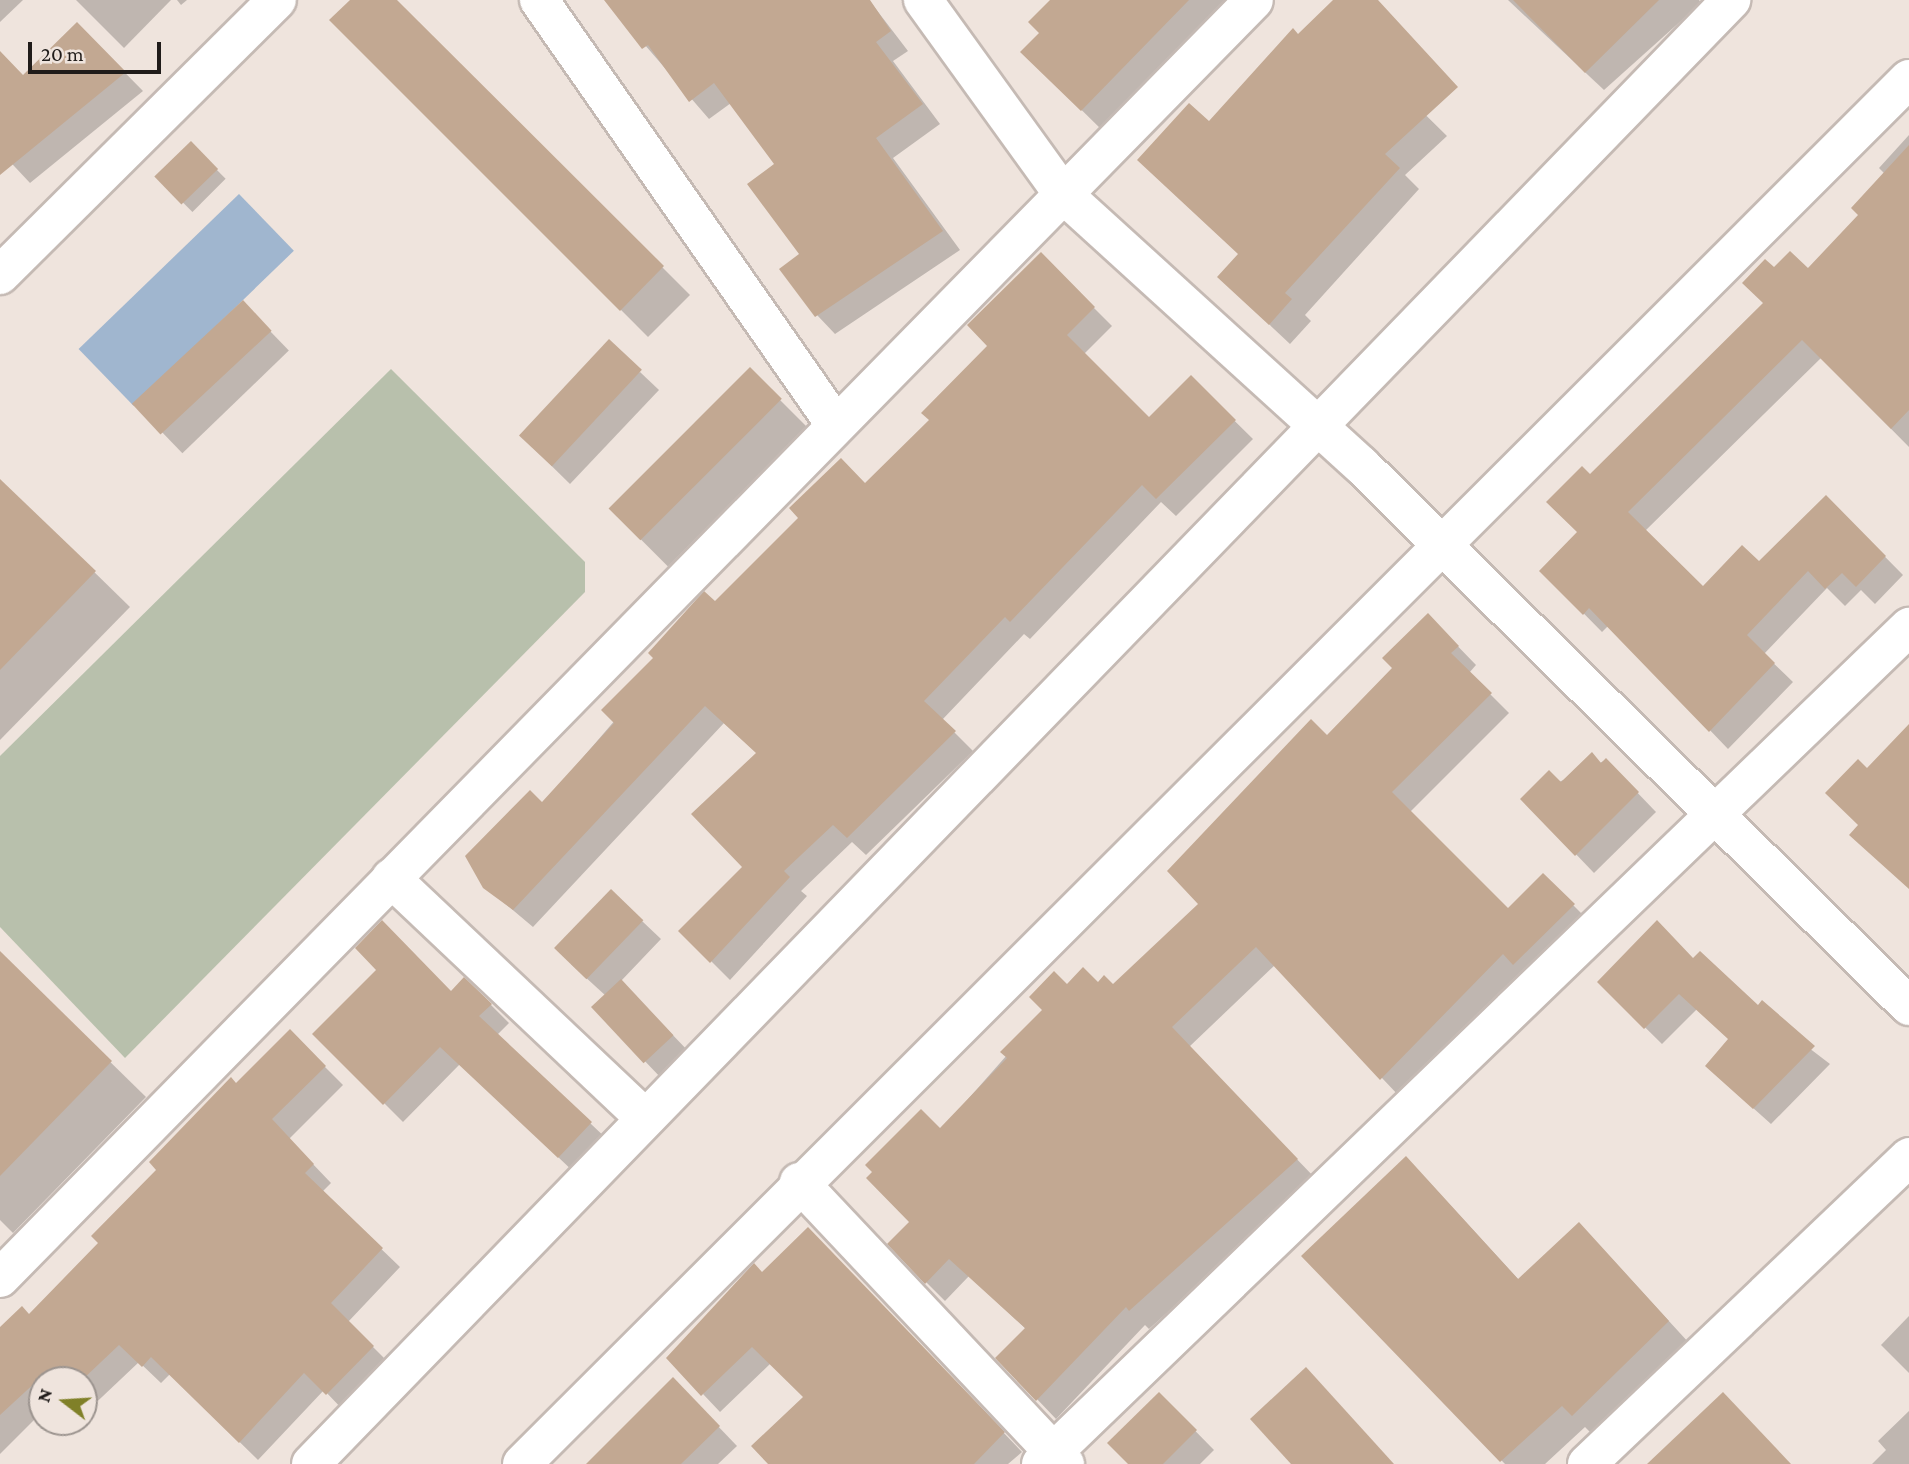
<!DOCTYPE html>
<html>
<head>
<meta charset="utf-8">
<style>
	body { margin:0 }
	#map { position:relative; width:1909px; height:1464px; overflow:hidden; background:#efe4dd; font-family:"Crimson Pro",serif }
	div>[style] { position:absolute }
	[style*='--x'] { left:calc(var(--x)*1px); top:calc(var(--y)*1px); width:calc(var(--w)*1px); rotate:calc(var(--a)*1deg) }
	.green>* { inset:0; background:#b8c0ac }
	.water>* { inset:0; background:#a0b6cf; transform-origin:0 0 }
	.shadow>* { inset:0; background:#0003; transform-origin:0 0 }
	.building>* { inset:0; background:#c2a892; transform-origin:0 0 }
	.roads { filter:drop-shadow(2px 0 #c5bab4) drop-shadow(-2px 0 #c5bab4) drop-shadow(0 2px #c5bab4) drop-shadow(0 -2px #c5bab4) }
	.minor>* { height:38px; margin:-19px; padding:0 19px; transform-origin:19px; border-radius:19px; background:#fff }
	span { translate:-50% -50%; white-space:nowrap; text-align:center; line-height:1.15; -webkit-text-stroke:6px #efe4dd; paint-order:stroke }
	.north { position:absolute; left:28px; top:1366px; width:70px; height:70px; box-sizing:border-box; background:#efe4dd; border:2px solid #9c948f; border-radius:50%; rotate:287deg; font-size:19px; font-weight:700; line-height:28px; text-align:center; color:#201c1a }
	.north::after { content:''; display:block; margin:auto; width:24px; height:32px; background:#808028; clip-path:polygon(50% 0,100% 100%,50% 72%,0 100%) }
	.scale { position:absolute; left:28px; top:42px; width:133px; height:32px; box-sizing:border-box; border:4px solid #201c1a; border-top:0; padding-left:9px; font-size:21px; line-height:24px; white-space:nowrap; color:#201c1a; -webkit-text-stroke:5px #efe4dd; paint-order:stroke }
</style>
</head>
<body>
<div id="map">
	<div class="green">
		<div style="clip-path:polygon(391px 369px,585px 562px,585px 592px,125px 1058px,0 927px,0 756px)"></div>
	</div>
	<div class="water">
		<div style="left:239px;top:194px;width:79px;height:223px;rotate:46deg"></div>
	</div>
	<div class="shadow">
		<div style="clip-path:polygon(0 0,23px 0,0 22px)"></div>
		<div style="clip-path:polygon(76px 0,171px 0,124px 48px)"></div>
		<div style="clip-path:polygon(177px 0,187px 0,181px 5px)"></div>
		<div style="clip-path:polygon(352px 0,395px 0,690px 295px,648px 337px,332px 20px)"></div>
		<div style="clip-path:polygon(606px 0,869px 0,908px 51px,893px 61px,940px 124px,893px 158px,960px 250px,835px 334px,817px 315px,777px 164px,731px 103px,709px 119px)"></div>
		<div style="clip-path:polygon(1072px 0,1238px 0,1107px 135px,1047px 76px)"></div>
		<div style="clip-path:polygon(1508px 0,1699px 0,1701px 3px,1604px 90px)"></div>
		<div style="clip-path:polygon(1322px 13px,1447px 136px,1405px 175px,1419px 189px,1305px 315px,1311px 321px,1290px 344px,1219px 277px,1240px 255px,1298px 36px)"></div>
		<div style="clip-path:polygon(77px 24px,143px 91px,30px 183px,0 151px,0 54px,23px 77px)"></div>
		<div style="clip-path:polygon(1909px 135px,1909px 447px,1821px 358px,1645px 531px,1703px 589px,1759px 564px,1826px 497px,1903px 575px,1875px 604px,1861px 590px,1845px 606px,1827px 588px,1764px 654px,1793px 682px,1728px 749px,1609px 625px,1602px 632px,1542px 571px,1579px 533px,1590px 476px,1765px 304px,1774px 270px,1808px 271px,1860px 215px,1885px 174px,1879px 168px)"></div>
		<div style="left:191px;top:144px;width:49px;height:47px;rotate:45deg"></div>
		<div style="clip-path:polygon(1041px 255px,1112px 326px,1084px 354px,1149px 420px,1191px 378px,1253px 439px,1176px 516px,1161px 502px,1030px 639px,1024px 634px,942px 720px,973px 751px,866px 855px,852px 842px,801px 891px,807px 896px,730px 980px,681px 931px,744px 867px,758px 754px,724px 723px,533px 927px,496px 896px,542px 805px,715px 604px,866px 485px,931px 420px,990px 346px)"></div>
		<div style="left:243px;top:303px;width:66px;height:148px;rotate:46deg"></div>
		<div style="left:750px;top:370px;width:81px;height:197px;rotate:45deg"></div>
		<div style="clip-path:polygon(640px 372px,659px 390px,570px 484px,520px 435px)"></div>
		<div style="clip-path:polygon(0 480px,130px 607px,0 740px)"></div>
		<div style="clip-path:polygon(1446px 634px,1476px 665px,1469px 673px,1509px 713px,1410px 812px,1508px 911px,1543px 875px,1592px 924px,1533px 983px,1522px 972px,1400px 1097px,1275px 965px,1189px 1047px,1316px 1179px,1149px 1329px,1145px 1325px,1056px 1419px,998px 1358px,1026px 1329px,969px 1276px,945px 1301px,926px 1282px,912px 1222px,940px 1131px,1067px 987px,1113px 987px,1201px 904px,1327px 737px)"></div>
		<div style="clip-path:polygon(1606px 760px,1656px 812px,1594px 873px,1523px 799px)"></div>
		<div style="clip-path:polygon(642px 921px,661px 939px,621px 981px,691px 1054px,663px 1080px,593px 1007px,606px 996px,571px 964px)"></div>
		<div style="clip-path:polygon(0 954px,146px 1097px,13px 1233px,0 1220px)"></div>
		<div style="clip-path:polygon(1694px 960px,1830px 1064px,1771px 1124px,1724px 1082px,1730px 1040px,1697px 1009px,1662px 1044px,1599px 982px)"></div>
		<div style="clip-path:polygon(451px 993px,491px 1005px,509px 1023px,497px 1035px,609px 1141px,577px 1175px,460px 1064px,403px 1122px,315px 1034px)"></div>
		<div style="clip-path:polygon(290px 1032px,343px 1085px,289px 1139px,331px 1183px,322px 1192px,400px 1267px,348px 1322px,391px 1365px,345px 1412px,324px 1390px,258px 1460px,170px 1374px,161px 1383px,139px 1362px,84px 1414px,84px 1380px,42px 1380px,42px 1412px,0 1454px,0 1329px,29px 1316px,101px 1243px,159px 1170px,151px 1162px,231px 1079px,236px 1085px)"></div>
		<div style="clip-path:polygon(1428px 1181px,1519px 1280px,1601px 1247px,1690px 1344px,1595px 1437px,1585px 1427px,1545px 1464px,1505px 1464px,1304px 1256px)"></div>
		<div style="clip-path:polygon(826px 1247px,1022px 1452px,1008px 1464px,770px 1464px,806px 1397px,771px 1363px,720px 1412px,703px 1394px,762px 1274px)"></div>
		<div style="clip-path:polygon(1909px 1316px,1909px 1373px,1881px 1345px)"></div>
		<div style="clip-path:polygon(1159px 1394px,1214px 1450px,1200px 1464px,1131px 1464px)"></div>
		<div style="clip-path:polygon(691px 1398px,737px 1446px,718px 1464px,589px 1464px)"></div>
		<div style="clip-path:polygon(1909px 1411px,1909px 1464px,1872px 1464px,1886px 1450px,1878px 1441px)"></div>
	</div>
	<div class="building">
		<div style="clip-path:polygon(350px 0,397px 0,664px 266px,620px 311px,329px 20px)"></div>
		<div style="clip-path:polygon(604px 0,870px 0,891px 31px,876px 42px,923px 104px,876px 138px,943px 231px,815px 317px,779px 269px,799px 254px,747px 184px,774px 164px,714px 83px,689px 102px,648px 45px,642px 49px)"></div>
		<div style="clip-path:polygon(1050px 0,1189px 0,1081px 111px,1020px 52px,1039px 33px,1028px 22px)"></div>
		<div style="clip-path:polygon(1333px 0,1378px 0,1458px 87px,1385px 154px,1400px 168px,1285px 293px,1292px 299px,1269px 325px,1217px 277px,1238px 254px,1137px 160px,1189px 103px,1209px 121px,1293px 28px,1298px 34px)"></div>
		<div style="clip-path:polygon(1513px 0,1659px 0,1585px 73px)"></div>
		<div style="clip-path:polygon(77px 22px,126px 72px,0 175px,0 51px,23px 75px)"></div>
		<div style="left:191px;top:141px;width:39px;height:51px;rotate:46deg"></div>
		<div style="clip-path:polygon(1909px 145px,1909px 410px,1891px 429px,1802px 340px,1628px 512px,1703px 586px,1742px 545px,1759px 561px,1826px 495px,1886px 556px,1856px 587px,1842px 573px,1825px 589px,1808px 571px,1747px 635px,1775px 663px,1709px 732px,1589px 608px,1583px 615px,1539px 571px,1577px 532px,1546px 502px,1582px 466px,1590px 474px,1763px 303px,1742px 283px,1765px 259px,1774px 267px,1790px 251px,1808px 268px,1858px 215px,1851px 208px)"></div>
		<div style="clip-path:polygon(1041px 252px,1095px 307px,1067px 335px,1149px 417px,1191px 375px,1236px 420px,1156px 499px,1142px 485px,1010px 622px,1005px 617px,924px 701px,956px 731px,847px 838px,833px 825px,784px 871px,790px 877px,710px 963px,678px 931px,742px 867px,691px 814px,756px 753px,705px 706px,513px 910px,483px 888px,465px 856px,530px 790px,542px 802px,614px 723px,601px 710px,653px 658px,648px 653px,704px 591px,715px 601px,798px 518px,789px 508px,841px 458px,865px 483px,929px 420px,921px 413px,987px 346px,967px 325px)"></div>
		<div style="left:243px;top:300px;width:42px;height:152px;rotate:47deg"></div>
		<div style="left:609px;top:339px;width:45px;height:132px;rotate:43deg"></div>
		<div style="left:750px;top:367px;width:45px;height:200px;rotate:45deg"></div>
		<div style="clip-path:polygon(0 479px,96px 571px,0 670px)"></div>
		<div style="clip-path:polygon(1428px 613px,1459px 646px,1451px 653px,1492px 693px,1392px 792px,1508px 908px,1543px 873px,1575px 904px,1513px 965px,1503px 954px,1380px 1080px,1256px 947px,1172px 1027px,1298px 1159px,1129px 1311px,1126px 1307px,1036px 1401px,995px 1358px,1025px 1328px,949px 1259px,925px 1284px,887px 1244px,909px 1222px,866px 1178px,872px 1172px,865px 1165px,921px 1109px,940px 1128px,1007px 1058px,1000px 1052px,1042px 1010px,1029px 997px,1054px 971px,1067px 984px,1083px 967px,1098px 982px,1104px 975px,1113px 984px,1198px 904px,1167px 871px,1311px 719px,1327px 735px,1392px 668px,1382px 658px)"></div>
		<div style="clip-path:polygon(1909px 724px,1909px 889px,1849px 835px,1858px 825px,1825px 793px,1858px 759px,1867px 768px)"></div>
		<div style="clip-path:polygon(1592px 752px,1601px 763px,1606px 758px,1639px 792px,1575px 856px,1520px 799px,1549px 770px,1561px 782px)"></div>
		<div style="left:611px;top:889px;width:45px;height:82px;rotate:44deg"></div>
		<div style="clip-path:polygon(382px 920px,451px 991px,464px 977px,492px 1004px,479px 1016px,592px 1122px,558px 1158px,440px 1047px,383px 1105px,312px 1034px,376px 970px,355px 948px)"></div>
		<div style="clip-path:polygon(1657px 920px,1693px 958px,1700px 951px,1758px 1005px,1762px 1000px,1815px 1046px,1753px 1109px,1705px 1066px,1728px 1039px,1679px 994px,1644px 1029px,1597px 982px)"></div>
		<div style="clip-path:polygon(0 951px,112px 1061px,0 1176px)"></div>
		<div style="left:621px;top:979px;width:77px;height:41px;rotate:47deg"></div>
		<div style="clip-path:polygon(290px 1029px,326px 1066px,272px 1119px,314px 1164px,305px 1173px,383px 1248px,331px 1303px,374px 1346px,326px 1395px,304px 1373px,239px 1443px,151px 1357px,142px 1367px,119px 1345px,82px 1380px,38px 1380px,0 1415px,0 1327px,22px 1306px,29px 1314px,98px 1243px,91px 1236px,156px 1170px,149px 1162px,231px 1077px,236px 1083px)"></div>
		<div style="clip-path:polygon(1406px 1156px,1518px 1279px,1579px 1222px,1669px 1321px,1572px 1416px,1562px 1406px,1500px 1462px,1301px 1256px)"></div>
		<div style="clip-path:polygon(808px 1227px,1005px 1432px,974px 1464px,768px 1464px,751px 1446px,803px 1397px,752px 1347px,701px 1396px,666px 1358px,754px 1263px,762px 1272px)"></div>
		<div style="clip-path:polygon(1306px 1367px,1394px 1464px,1291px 1464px,1250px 1419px)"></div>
		<div style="clip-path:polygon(673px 1377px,720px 1426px,681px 1464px,586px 1464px)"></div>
		<div style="clip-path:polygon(1159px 1392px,1197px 1430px,1163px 1464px,1128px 1464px,1107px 1443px)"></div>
		<div style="clip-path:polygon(1723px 1392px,1791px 1464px,1647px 1464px)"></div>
	</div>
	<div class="roads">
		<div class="minor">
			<div style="--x:539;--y:0;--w:517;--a:55.08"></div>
			<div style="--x:923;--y:0;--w:239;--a:54.2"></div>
			<div style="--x:1063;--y:194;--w:403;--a:42.3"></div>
			<div style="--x:1361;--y:465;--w:770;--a:44.63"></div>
			<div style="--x:0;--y:275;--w:390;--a:-44.8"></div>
			<div style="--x:391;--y:878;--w:349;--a:43.4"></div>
			<div style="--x:799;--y:1182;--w:388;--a:46.7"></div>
			<div style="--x:0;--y:1278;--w:1790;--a:-45.54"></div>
			<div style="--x:311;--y:1464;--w:2040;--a:-45.87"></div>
			<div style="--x:522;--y:1464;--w:1960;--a:-44.96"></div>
			<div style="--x:1041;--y:1464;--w:1206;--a:-43.96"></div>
			<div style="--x:1587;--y:1464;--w:445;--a:-43.6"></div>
		</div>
	</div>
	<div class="north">N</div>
	<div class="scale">20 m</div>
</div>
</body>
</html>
